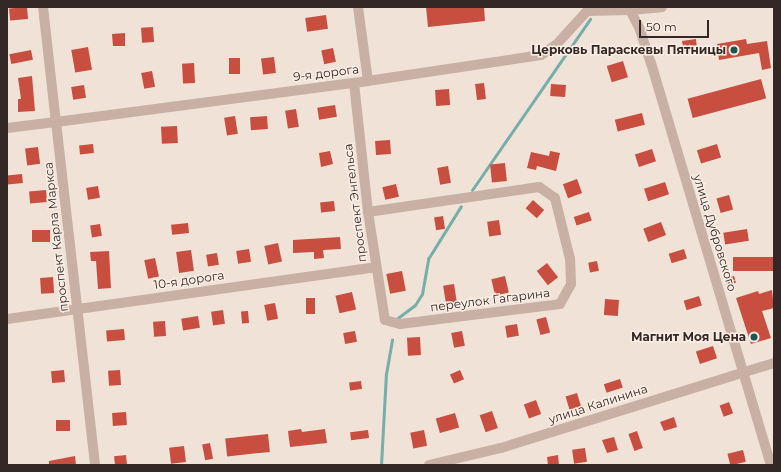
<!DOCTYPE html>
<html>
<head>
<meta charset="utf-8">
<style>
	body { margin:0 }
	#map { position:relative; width:781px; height:472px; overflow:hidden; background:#f1e2d8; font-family:Montserrat,sans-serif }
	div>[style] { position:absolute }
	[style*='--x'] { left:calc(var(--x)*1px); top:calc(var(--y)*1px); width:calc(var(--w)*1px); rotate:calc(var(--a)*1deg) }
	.stream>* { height:3px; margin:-1.5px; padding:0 1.5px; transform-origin:1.5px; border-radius:1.5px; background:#76afaa }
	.building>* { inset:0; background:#c84e3f; transform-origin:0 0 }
	.minor>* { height:10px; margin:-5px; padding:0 5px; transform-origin:5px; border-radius:5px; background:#c9b0a4 }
	.tertiary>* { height:10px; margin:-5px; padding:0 5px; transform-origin:5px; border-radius:5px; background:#c9b0a4 }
	.dots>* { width:11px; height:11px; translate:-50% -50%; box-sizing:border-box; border:2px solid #f9ede4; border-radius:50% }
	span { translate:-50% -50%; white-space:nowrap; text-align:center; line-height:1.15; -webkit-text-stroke:3px #f9ede4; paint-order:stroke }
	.poi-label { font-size:12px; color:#342826; font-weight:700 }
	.right { translate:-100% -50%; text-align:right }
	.street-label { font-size:12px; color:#342826 }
	.frame { position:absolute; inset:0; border:8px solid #342826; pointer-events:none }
	.scale { position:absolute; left:639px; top:20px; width:70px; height:18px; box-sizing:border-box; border:2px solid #342826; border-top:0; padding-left:5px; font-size:12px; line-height:14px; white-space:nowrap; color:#342826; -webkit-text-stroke:3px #f9ede4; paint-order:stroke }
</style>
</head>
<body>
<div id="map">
	<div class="stream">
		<div style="--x:472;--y:190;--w:208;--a:-55.4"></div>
		<div style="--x:395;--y:320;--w:25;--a:-37"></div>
		<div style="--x:415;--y:305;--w:13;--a:-58"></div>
		<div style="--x:422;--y:294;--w:36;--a:-80"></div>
		<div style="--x:428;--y:259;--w:62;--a:-58.1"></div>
		<div style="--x:381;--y:465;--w:91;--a:-86.9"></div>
		<div style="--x:386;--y:374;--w:35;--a:-80"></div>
	</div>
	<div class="building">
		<div style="left:27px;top:7px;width:12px;height:18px;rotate:85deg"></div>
		<div style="clip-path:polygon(426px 7px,484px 7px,485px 21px,428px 27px)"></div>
		<div style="left:326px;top:15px;width:14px;height:21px;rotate:82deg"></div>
		<div style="left:153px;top:27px;width:15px;height:12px;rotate:86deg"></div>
		<div style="clip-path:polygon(125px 33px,125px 46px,113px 46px,112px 34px)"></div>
		<div style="clip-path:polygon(696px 39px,697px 49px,684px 52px,682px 41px)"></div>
		<div style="clip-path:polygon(746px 39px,747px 44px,767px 41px,771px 68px,762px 70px,759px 53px,719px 60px,717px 44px)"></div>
		<div style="left:88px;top:47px;width:23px;height:17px;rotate:80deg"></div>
		<div style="left:333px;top:48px;width:14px;height:12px;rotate:78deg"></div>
		<div style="left:31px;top:50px;width:10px;height:22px;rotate:79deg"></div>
		<div style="left:274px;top:57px;width:16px;height:13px;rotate:83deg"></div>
		<div style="left:229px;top:58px;width:11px;height:16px"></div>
		<div style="left:623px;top:61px;width:17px;height:17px;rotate:73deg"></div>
		<div style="left:194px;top:63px;width:20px;height:12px;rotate:87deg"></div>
		<div style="left:152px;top:71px;width:16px;height:11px;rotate:79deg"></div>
		<div style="clip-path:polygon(32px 76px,35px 111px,18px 112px,18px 99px,21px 99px,18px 78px)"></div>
		<div style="left:761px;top:79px;width:20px;height:76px;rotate:75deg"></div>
		<div style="left:484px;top:83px;width:16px;height:9px;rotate:83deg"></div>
		<div style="left:551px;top:84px;width:15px;height:12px;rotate:4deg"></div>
		<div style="left:84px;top:85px;width:13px;height:13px;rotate:81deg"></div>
		<div style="left:449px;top:89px;width:16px;height:14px;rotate:86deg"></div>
		<div style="left:335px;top:105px;width:12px;height:18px;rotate:81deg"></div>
		<div style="left:296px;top:109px;width:18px;height:11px;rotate:81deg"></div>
		<div style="left:642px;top:113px;width:12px;height:28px;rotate:76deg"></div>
		<div style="left:235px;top:116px;width:18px;height:11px;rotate:81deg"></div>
		<div style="left:267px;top:116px;width:13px;height:17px;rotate:86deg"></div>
		<div style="left:177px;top:126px;width:17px;height:16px;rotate:87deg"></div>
		<div style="left:390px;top:140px;width:14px;height:15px;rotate:86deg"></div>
		<div style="left:93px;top:144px;width:9px;height:14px;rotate:84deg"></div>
		<div style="left:717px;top:144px;width:14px;height:21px;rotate:73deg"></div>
		<div style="left:38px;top:147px;width:17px;height:13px;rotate:83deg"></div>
		<div style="left:652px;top:149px;width:13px;height:18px;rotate:72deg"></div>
		<div style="clip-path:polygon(330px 151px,333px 164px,321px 167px,319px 153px)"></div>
		<div style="clip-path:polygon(550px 151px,560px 153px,556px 171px,537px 166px,536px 170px,527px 168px,531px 152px,549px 156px)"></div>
		<div style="left:505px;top:163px;width:18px;height:15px;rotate:84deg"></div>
		<div style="left:448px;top:166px;width:17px;height:11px;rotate:80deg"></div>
		<div style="left:22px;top:174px;width:9px;height:15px;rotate:84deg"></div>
		<div style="left:577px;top:179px;width:15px;height:15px;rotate:70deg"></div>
		<div style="left:665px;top:182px;width:13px;height:22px;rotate:72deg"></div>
		<div style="left:396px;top:184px;width:13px;height:14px;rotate:77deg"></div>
		<div style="left:98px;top:186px;width:12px;height:12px;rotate:81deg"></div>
		<div style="left:46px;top:190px;width:12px;height:17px;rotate:85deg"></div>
		<div style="left:729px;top:195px;width:15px;height:13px;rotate:74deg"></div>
		<div style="left:533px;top:200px;width:15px;height:11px;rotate:42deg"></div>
		<div style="left:334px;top:201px;width:10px;height:14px;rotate:84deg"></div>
		<div style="left:589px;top:212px;width:9px;height:16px;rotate:72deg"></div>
		<div style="left:443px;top:216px;width:13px;height:9px;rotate:81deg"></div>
		<div style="left:499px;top:220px;width:15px;height:12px;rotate:82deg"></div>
		<div style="left:661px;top:222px;width:14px;height:19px;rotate:69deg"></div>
		<div style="left:188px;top:223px;width:10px;height:17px;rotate:84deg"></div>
		<div style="left:100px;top:224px;width:12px;height:10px;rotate:81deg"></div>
		<div style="left:747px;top:229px;width:12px;height:24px;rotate:81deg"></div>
		<div style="left:50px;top:230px;width:12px;height:18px;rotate:90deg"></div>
		<div style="clip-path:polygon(340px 237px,341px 249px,323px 250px,324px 258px,314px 259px,314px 252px,293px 253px,293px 240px)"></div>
		<div style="left:278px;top:243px;width:19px;height:14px;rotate:78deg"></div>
		<div style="left:249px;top:249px;width:13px;height:13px;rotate:81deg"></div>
		<div style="left:684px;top:249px;width:10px;height:16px;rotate:73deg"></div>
		<div style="left:191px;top:250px;width:21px;height:15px;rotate:82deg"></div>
		<div style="clip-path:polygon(109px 251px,111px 288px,98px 289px,96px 261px,91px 261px,90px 252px)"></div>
		<div style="left:217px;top:253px;width:12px;height:11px;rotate:81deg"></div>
		<div style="left:774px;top:257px;width:14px;height:41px;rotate:90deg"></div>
		<div style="left:155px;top:258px;width:19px;height:11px;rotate:78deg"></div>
		<div style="left:597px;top:261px;width:10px;height:9px;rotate:79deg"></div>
		<div style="left:547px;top:263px;width:18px;height:13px;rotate:52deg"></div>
		<div style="left:402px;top:271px;width:20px;height:16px;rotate:79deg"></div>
		<div style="left:505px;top:276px;width:17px;height:14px;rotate:77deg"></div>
		<div style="left:734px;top:276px;width:7px;height:8px;rotate:74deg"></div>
		<div style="left:53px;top:277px;width:16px;height:13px;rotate:86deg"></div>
		<div style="left:454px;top:284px;width:19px;height:11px;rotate:81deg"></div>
		<div style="clip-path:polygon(772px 290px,774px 308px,762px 311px,771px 338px,751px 344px,736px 298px,758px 291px,759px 294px)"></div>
		<div style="left:352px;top:292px;width:18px;height:17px;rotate:77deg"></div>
		<div style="left:699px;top:296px;width:10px;height:16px;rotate:73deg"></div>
		<div style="left:306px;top:298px;width:9px;height:16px"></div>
		<div style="left:605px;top:299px;width:14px;height:16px;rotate:4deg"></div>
		<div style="left:275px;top:303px;width:16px;height:11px;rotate:79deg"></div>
		<div style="left:223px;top:310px;width:14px;height:12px;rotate:82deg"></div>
		<div style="left:248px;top:311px;width:12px;height:7px;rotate:85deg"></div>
		<div style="left:198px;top:316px;width:12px;height:17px;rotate:81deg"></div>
		<div style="left:546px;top:317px;width:16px;height:10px;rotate:75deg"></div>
		<div style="left:165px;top:321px;width:15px;height:12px;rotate:86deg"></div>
		<div style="left:517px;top:324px;width:12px;height:12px;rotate:81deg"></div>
		<div style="left:124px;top:329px;width:11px;height:18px;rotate:85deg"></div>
		<div style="left:355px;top:331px;width:11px;height:12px;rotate:80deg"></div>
		<div style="left:462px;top:331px;width:15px;height:11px;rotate:79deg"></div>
		<div style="left:420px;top:337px;width:18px;height:13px;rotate:87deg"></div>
		<div style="left:713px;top:346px;width:13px;height:18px;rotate:72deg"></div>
		<div style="left:64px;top:370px;width:12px;height:13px;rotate:85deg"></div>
		<div style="left:120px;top:370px;width:15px;height:12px;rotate:86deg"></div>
		<div style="left:460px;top:370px;width:10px;height:11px;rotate:66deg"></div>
		<div style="left:620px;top:379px;width:9px;height:17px;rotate:72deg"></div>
		<div style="left:361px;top:381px;width:8px;height:12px;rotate:83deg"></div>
		<div style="left:577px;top:393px;width:14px;height:12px;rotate:73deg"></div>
		<div style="left:536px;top:400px;width:15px;height:13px;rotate:70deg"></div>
		<div style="left:729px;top:402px;width:12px;height:10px;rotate:70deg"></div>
		<div style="left:492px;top:411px;width:18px;height:13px;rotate:71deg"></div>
		<div style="left:126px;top:412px;width:13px;height:14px;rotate:86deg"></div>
		<div style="left:455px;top:413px;width:15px;height:20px;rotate:74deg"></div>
		<div style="clip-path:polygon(674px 417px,677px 427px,664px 431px,660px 422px)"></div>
		<div style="left:70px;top:420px;width:11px;height:14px;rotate:90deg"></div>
		<div style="clip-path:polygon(301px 429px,302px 432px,325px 429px,327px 443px,290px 447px,288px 431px)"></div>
		<div style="left:368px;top:430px;width:8px;height:18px;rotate:83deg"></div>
		<div style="left:424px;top:430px;width:16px;height:14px;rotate:79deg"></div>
		<div style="left:637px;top:431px;width:18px;height:9px;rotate:71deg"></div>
		<div style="left:268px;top:434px;width:18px;height:43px;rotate:84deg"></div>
		<div style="clip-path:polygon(614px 437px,618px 450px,607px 453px,602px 440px)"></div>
		<div style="left:210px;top:443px;width:16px;height:8px;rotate:79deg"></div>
		<div style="left:184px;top:446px;width:16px;height:15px;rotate:83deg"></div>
		<div style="left:585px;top:448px;width:14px;height:13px;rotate:82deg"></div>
		<div style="left:743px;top:450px;width:12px;height:16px;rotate:76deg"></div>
		<div style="left:126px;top:455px;width:10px;height:12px;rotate:84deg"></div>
		<div style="clip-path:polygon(558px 455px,559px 465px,548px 465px,547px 457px)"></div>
		<div style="clip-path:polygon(75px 456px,76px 465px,49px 465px,49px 461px)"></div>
	</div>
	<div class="minor">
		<div style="--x:358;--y:7;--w:75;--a:82.3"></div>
		<div style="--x:630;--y:10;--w:32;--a:-5"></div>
		<div style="--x:354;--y:83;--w:130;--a:83.8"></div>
		<div style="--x:368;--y:212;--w:109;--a:81.1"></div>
		<div style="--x:385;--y:320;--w:16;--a:15"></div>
		<div style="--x:400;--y:324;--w:161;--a:-7.1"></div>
		<div style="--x:560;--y:304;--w:23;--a:-61"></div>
		<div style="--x:571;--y:284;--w:25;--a:-92"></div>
		<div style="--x:570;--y:259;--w:63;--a:-103.8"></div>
		<div style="--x:555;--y:198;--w:19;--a:-145"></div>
		<div style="--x:539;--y:187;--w:173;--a:171.7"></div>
		<div style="--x:7;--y:128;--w:49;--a:-7"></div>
		<div style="--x:56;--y:122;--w:345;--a:83.5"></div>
		<div style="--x:7;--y:319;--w:372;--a:-8"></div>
		<div style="--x:429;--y:465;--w:74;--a:-13.3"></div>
		<div style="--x:501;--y:448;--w:286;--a:-17.3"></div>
	</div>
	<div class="tertiary">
		<div style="--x:43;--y:7;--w:116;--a:83.6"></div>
		<div style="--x:56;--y:122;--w:301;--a:-7.5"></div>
		<div style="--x:354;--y:83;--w:189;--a:-8.5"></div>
		<div style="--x:541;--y:55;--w:18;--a:-34"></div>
		<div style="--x:556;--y:45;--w:46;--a:-47.6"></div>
		<div style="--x:587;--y:11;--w:43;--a:-1.3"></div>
		<div style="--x:630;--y:10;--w:22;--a:63"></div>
		<div style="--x:640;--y:30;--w:35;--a:72"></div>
		<div style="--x:651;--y:63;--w:420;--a:73.4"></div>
	</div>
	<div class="dots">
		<div style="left:734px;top:50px;background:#1b5653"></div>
		<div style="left:754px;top:337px;background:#1b5653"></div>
	</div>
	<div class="poi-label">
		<span class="right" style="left:726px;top:50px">Церковь Параскевы Пятницы</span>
		<span class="right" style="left:746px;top:337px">Магнит Моя Цена</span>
	</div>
	<div class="street-label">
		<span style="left:326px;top:73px;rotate:-7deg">9-я дорога</span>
		<span style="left:355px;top:203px;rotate:-97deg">проспект Энгельса</span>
		<span style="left:715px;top:233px;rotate:73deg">улица Дубровского</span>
		<span style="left:56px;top:237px;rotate:-96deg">проспект Карла Маркса</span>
		<span style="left:189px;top:280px;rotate:-8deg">10-я дорога</span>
		<span style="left:490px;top:300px;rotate:-7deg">переулок Гагарина</span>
		<span style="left:598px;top:404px;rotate:-18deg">улица Калинина</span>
	</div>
	<div class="frame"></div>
	<div class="scale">50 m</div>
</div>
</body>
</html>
